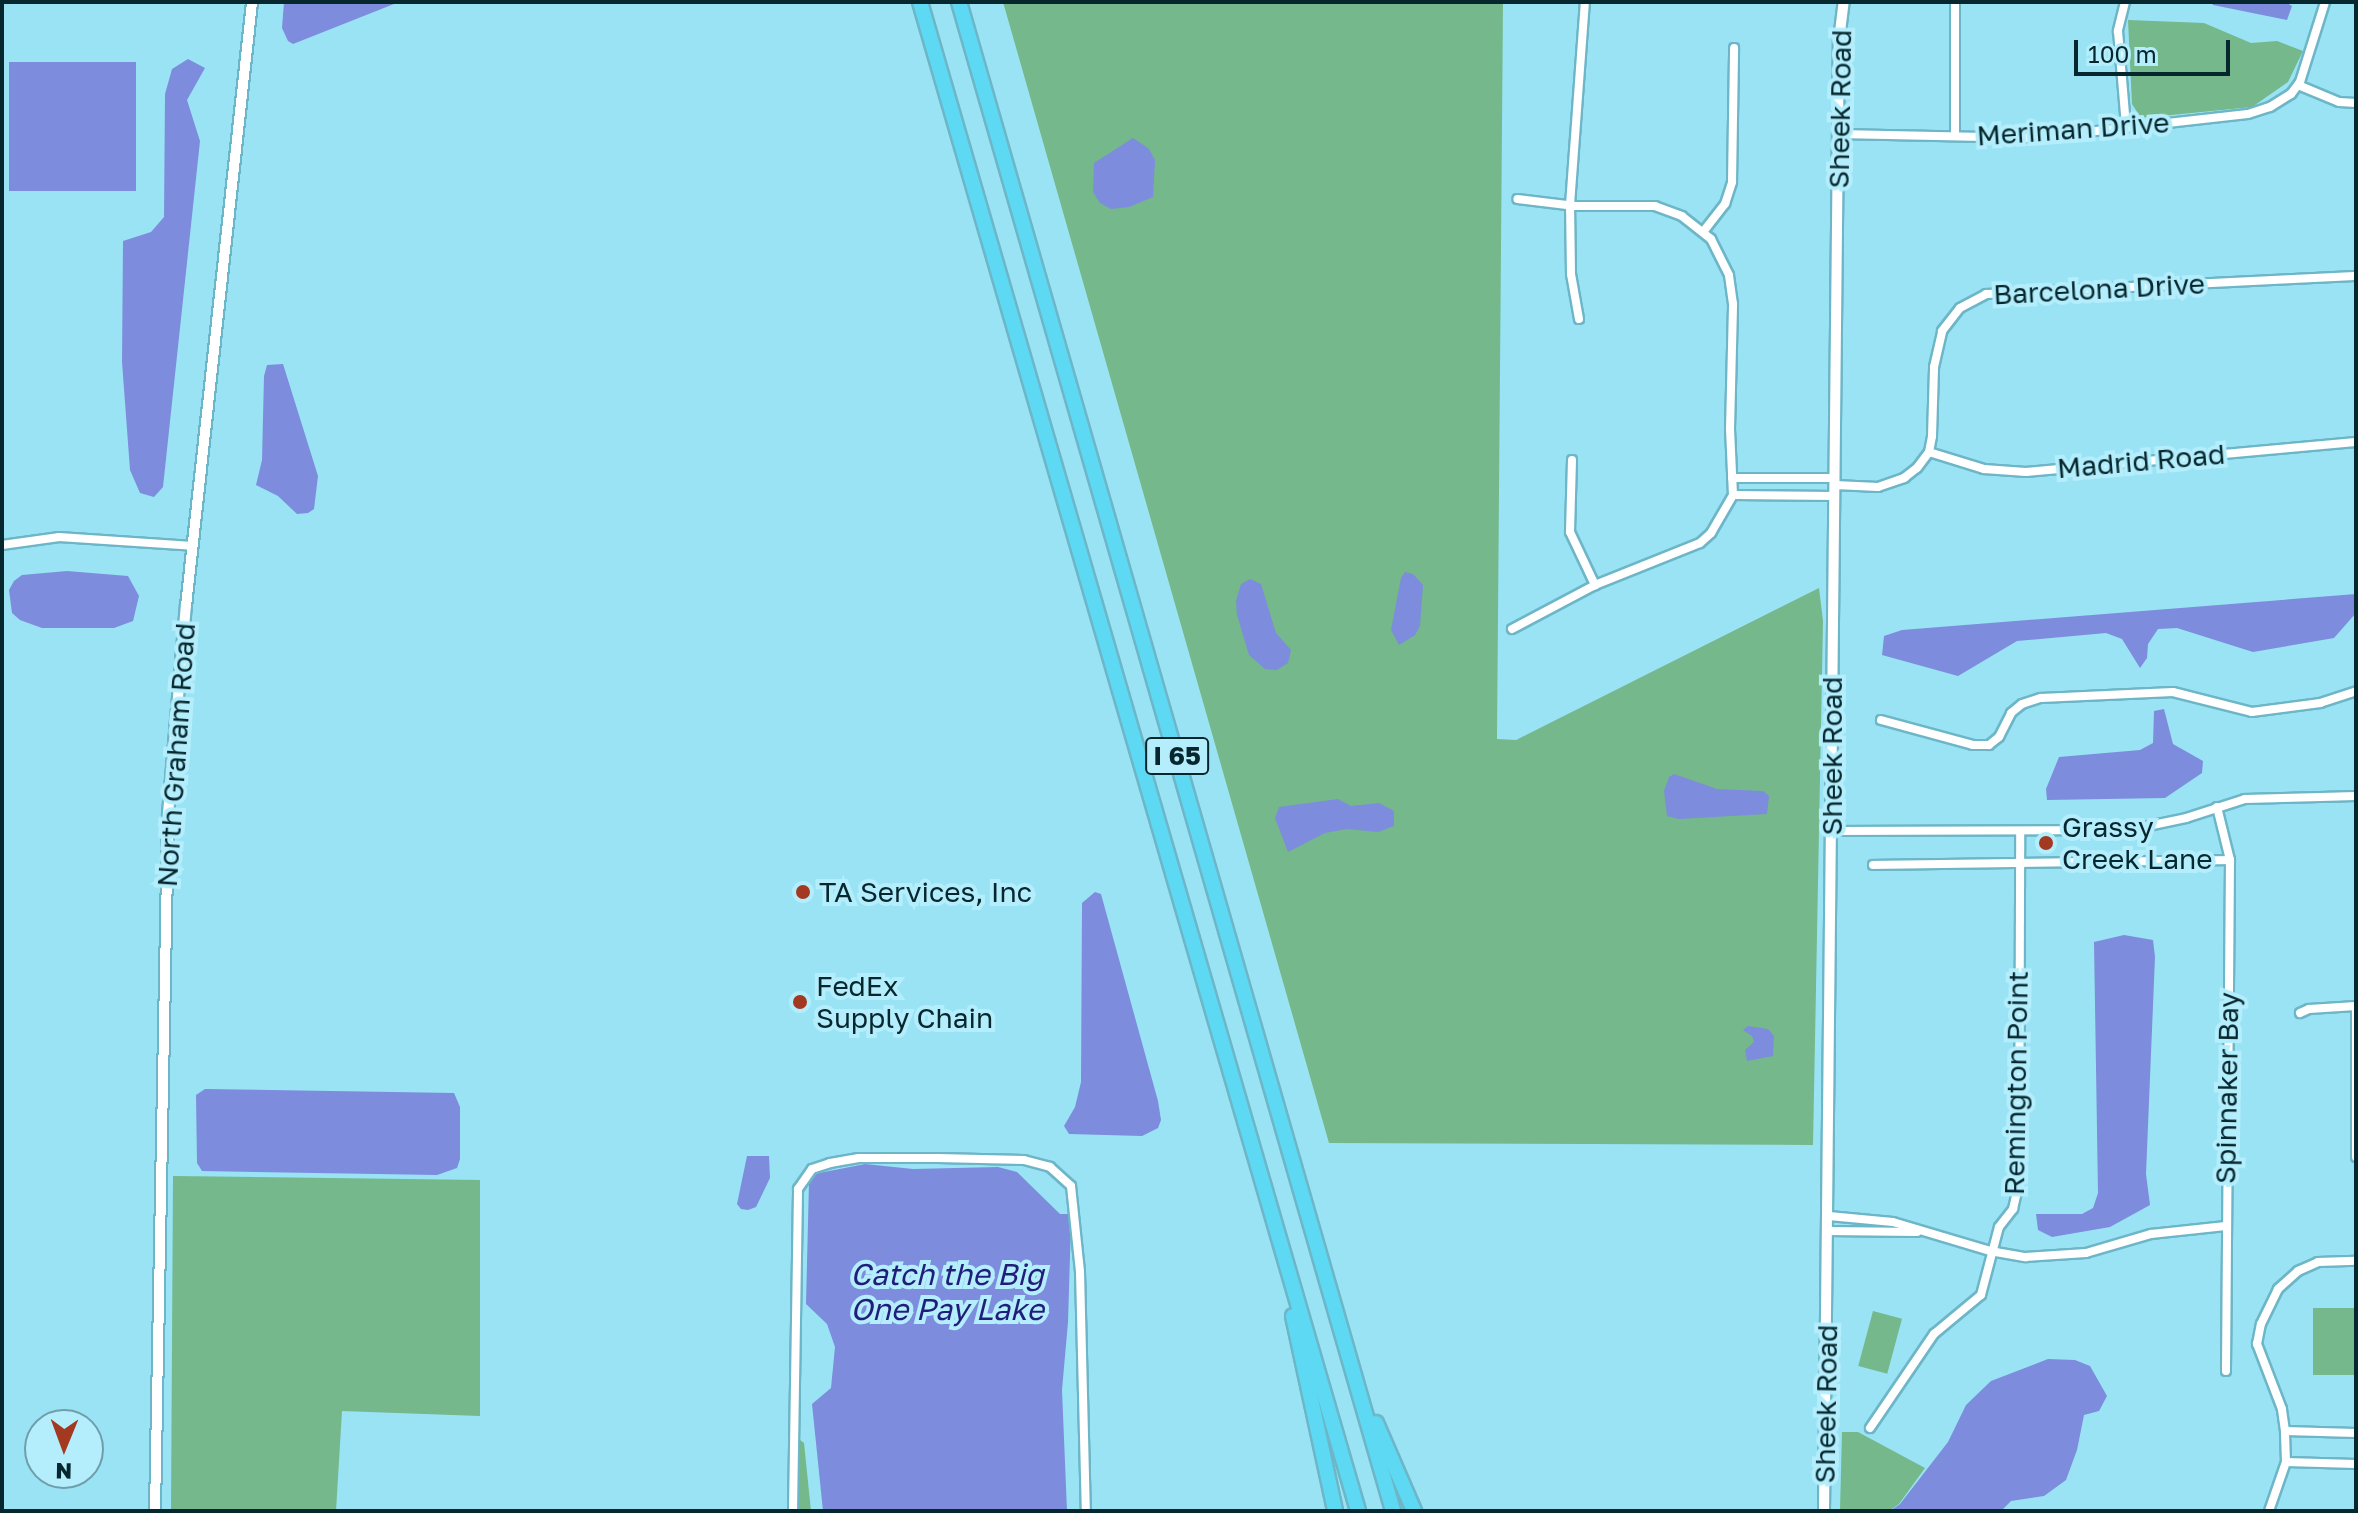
<!DOCTYPE html>
<html>
<head>
<meta charset="utf-8">
<style>
	body { margin:0 }
	#map { position:relative; width:2358px; height:1513px; overflow:hidden; background:#99e3f5; font-family:"Golos Text",sans-serif }
	div>[style] { position:absolute }
	[style*='--x'] { left:calc(var(--x)*1px); top:calc(var(--y)*1px); width:calc(var(--w)*1px); rotate:calc(var(--a)*1deg) }
	.green>* { inset:0; background:#74b88b; transform-origin:0 0 }
	.water>* { inset:0; background:#7d8cdc; transform-origin:0 0 }
	.roads { filter:drop-shadow(2px 0 #6db6c7) drop-shadow(-2px 0 #6db6c7) drop-shadow(0 2px #6db6c7) drop-shadow(0 -2px #6db6c7) }
	.minor>* { height:8px; margin:-4px; padding:0 4px; transform-origin:4px; border-radius:4px; background:#fff }
	.tertiary>* { height:10px; margin:-5px; padding:0 5px; transform-origin:5px; border-radius:5px; background:#fff }
	.motorway>* { height:14px; margin:-7px; padding:0 7px; transform-origin:7px; border-radius:7px; background:#5dd9f4 }
	.dots>* { width:22px; height:22px; translate:-50% -50%; box-sizing:border-box; border:4px solid #b4eefc; border-radius:50% }
	span { translate:-50% -50%; white-space:nowrap; text-align:center; line-height:1.15; -webkit-text-stroke:8px #b4eefc; paint-order:stroke }
	.shield-label span { padding:2px 6px; background:#b4eefc; border:2px solid; border-radius:6px; -webkit-text-stroke-width:0 }
	.shield-label { font-size:26px; color:#07272e; font-weight:700 }
	.street-label { font-size:28px; color:#07272e }
	.poi-label { font-size:28px; color:#07272e }
	.left { translate:0 -50%; text-align:left }
	.water-label { font-size:30px; color:#211e7b; font-style:italic }
	.frame { position:absolute; inset:0; border:4px solid #07272e; pointer-events:none }
	.north { position:absolute; left:24px; top:1409px; width:80px; height:80px; box-sizing:border-box; background:#b4eefc; border:2px solid #6f9eaa; border-radius:50%; rotate:181deg; font-size:22px; font-weight:700; line-height:32px; text-align:center; color:#07272e }
	.north::after { content:''; display:block; margin:auto; width:28px; height:36px; background:#a23920; clip-path:polygon(50% 0,100% 100%,50% 72%,0 100%) }
	.scale { position:absolute; left:2074px; top:40px; width:156px; height:36px; box-sizing:border-box; border:4px solid #07272e; border-top:0; padding-left:10px; font-size:24px; line-height:28px; white-space:nowrap; color:#07272e; -webkit-text-stroke:6px #b4eefc; paint-order:stroke }
</style>
</head>
<body>
<div id="map">
	<div class="green">
		<div style="clip-path:polygon(1003px 2px,1503px 2px,1497px 739px,1516px 740px,1819px 588px,1823px 621px,1813px 1145px,1329px 1143px)"></div>
		<div style="clip-path:polygon(2128px 20px,2204px 23px,2251px 43px,2277px 41px,2303px 51px,2288px 82px,2252px 107px,2141px 118px,2132px 104px)"></div>
		<div style="clip-path:polygon(173px 1176px,480px 1180px,480px 1416px,342px 1411px,336px 1511px,171px 1511px)"></div>
		<div style="left:2356px;top:1308px;width:67px;height:43px;rotate:90deg"></div>
		<div style="left:1873px;top:1311px;width:30px;height:57px;rotate:15deg"></div>
		<div style="clip-path:polygon(1842px 1432px,1858px 1432px,1925px 1468px,1899px 1504px,1889px 1511px,1840px 1511px)"></div>
		<div style="clip-path:polygon(800px 1440px,804px 1443px,811px 1511px,797px 1511px)"></div>
	</div>
	<div class="water">
		<div style="clip-path:polygon(284px 2px,399px 2px,293px 44px,288px 41px,282px 28px)"></div>
		<div style="clip-path:polygon(2211px 2px,2285px 2px,2292px 6px,2287px 20px,2213px 5px)"></div>
		<div style="clip-path:polygon(188px 59px,205px 68px,187px 100px,200px 141px,163px 487px,154px 497px,140px 493px,130px 470px,122px 362px,123px 241px,151px 232px,164px 217px,165px 94px,172px 69px)"></div>
		<div style="left:136px;top:62px;width:129px;height:127px;rotate:90deg"></div>
		<div style="clip-path:polygon(1133px 138px,1149px 149px,1155px 160px,1153px 197px,1129px 207px,1111px 209px,1100px 203px,1093px 192px,1094px 163px)"></div>
		<div style="clip-path:polygon(283px 364px,318px 476px,314px 509px,308px 513px,297px 514px,278px 496px,256px 485px,262px 460px,264px 376px,267px 365px)"></div>
		<div style="clip-path:polygon(67px 571px,128px 576px,139px 596px,133px 621px,114px 628px,42px 628px,20px 620px,12px 613px,9px 590px,14px 581px,22px 575px)"></div>
		<div style="clip-path:polygon(1405px 572px,1413px 574px,1423px 585px,1420px 626px,1415px 635px,1399px 645px,1391px 630px,1401px 578px)"></div>
		<div style="clip-path:polygon(1250px 579px,1261px 584px,1276px 633px,1291px 650px,1288px 663px,1277px 670px,1265px 669px,1249px 655px,1237px 615px,1236px 601px,1241px 584px)"></div>
		<div style="clip-path:polygon(2356px 594px,2356px 613px,2334px 638px,2253px 652px,2177px 628px,2158px 629px,2148px 644px,2147px 658px,2140px 668px,2122px 639px,2106px 633px,2017px 641px,1958px 676px,1882px 655px,1884px 636px,1902px 630px)"></div>
		<div style="clip-path:polygon(2164px 709px,2173px 744px,2203px 761px,2202px 773px,2165px 798px,2047px 800px,2046px 789px,2059px 757px,2140px 750px,2153px 743px,2154px 711px)"></div>
		<div style="clip-path:polygon(1674px 774px,1717px 789px,1763px 791px,1769px 796px,1767px 814px,1679px 819px,1667px 816px,1664px 791px,1669px 777px)"></div>
		<div style="clip-path:polygon(1338px 799px,1351px 806px,1379px 803px,1394px 811px,1394px 826px,1378px 832px,1347px 829px,1325px 833px,1288px 852px,1275px 818px,1279px 807px)"></div>
		<div style="clip-path:polygon(1095px 892px,1101px 894px,1158px 1101px,1161px 1120px,1158px 1128px,1142px 1136px,1069px 1134px,1064px 1126px,1075px 1107px,1081px 1082px,1082px 903px)"></div>
		<div style="clip-path:polygon(2124px 935px,2153px 940px,2155px 957px,2146px 1174px,2150px 1205px,2110px 1227px,2052px 1237px,2038px 1230px,2036px 1214px,2082px 1214px,2093px 1208px,2098px 1193px,2094px 942px)"></div>
		<div style="clip-path:polygon(1748px 1026px,1768px 1029px,1774px 1036px,1773px 1056px,1747px 1061px,1745px 1050px,1754px 1042px,1752px 1036px,1743px 1030px)"></div>
		<div style="clip-path:polygon(205px 1089px,454px 1093px,460px 1107px,460px 1159px,457px 1168px,437px 1175px,202px 1171px,197px 1163px,196px 1095px)"></div>
		<div style="clip-path:polygon(747px 1156px,769px 1156px,770px 1178px,756px 1207px,748px 1210px,741px 1209px,737px 1204px)"></div>
		<div style="clip-path:polygon(865px 1164px,913px 1169px,998px 1167px,1017px 1172px,1060px 1214px,1068px 1214px,1071px 1223px,1068px 1322px,1062px 1390px,1067px 1511px,823px 1511px,812px 1404px,831px 1388px,835px 1347px,827px 1324px,806px 1304px,809px 1182px,814px 1174px)"></div>
		<div style="clip-path:polygon(2048px 1359px,2075px 1360px,2090px 1366px,2107px 1396px,2099px 1411px,2084px 1415px,2077px 1450px,2066px 1480px,2044px 1496px,2011px 1501px,2001px 1511px,1890px 1511px,1900px 1504px,1948px 1442px,1966px 1405px,1991px 1381px)"></div>
	</div>
	<div class="roads">
		<div class="minor">
			<div style="--x:1955;--y:2;--w:134;--a:90"></div>
			<div style="--x:2125;--y:2;--w:30;--a:104"></div>
			<div style="--x:2118;--y:31;--w:96;--a:85.2"></div>
			<div style="--x:2298;--y:85;--w:44;--a:22.5"></div>
			<div style="--x:2339;--y:102;--w:17;--a:3"></div>
			<div style="--x:1838;--y:134;--w:196;--a:1.2"></div>
			<div style="--x:2034;--y:138;--w:215;--a:-6.4"></div>
			<div style="--x:2248;--y:114;--w:23;--a:-18"></div>
			<div style="--x:2270;--y:107;--w:25;--a:-32"></div>
			<div style="--x:2291;--y:94;--w:15;--a:-53"></div>
			<div style="--x:2300;--y:82;--w:84;--a:-72.6"></div>
			<div style="--x:1703;--y:232;--w:36;--a:-52"></div>
			<div style="--x:1725;--y:204;--w:23;--a:-72"></div>
			<div style="--x:1732;--y:182;--w:134;--a:-89.1"></div>
			<div style="--x:1579;--y:319;--w:46;--a:-100.1"></div>
			<div style="--x:1571;--y:274;--w:69;--a:-90.8"></div>
			<div style="--x:1570;--y:205;--w:204;--a:-85.8"></div>
			<div style="--x:1929;--y:452;--w:58;--a:17.2"></div>
			<div style="--x:1984;--y:469;--w:42;--a:4.1"></div>
			<div style="--x:2026;--y:472;--w:331;--a:-5.2"></div>
			<div style="--x:1572;--y:460;--w:72;--a:91.6"></div>
			<div style="--x:1570;--y:532;--w:59;--a:64.7"></div>
			<div style="--x:1732;--y:478;--w:103;--a:0"></div>
			<div style="--x:1835;--y:485;--w:43;--a:2.7"></div>
			<div style="--x:1878;--y:487;--w:28;--a:-19"></div>
			<div style="--x:1904;--y:478;--w:16;--a:-38"></div>
			<div style="--x:1917;--y:468;--w:20;--a:-53"></div>
			<div style="--x:1929;--y:452;--w:16;--a:-79"></div>
			<div style="--x:1932;--y:436;--w:69;--a:-88.3"></div>
			<div style="--x:1934;--y:367;--w:37;--a:-77"></div>
			<div style="--x:1942;--y:331;--w:29;--a:-52"></div>
			<div style="--x:1960;--y:308;--w:30;--a:-28"></div>
			<div style="--x:1986;--y:294;--w:370;--a:-2.8"></div>
			<div style="--x:1733;--y:495;--w:102;--a:0.6"></div>
			<div style="--x:2;--y:545;--w:58;--a:-8"></div>
			<div style="--x:59;--y:537;--w:134;--a:3.8"></div>
			<div style="--x:1512;--y:629;--w:94;--a:-27.9"></div>
			<div style="--x:1595;--y:585;--w:113;--a:-21.8"></div>
			<div style="--x:1700;--y:543;--w:15;--a:-42"></div>
			<div style="--x:1711;--y:533;--w:44;--a:-59.9"></div>
			<div style="--x:1733;--y:495;--w:66;--a:-92.6"></div>
			<div style="--x:1730;--y:429;--w:125;--a:-88.6"></div>
			<div style="--x:1733;--y:304;--w:29;--a:-98"></div>
			<div style="--x:1729;--y:275;--w:40;--a:-116.6"></div>
			<div style="--x:1711;--y:239;--w:37;--a:-142"></div>
			<div style="--x:1682;--y:216;--w:29;--a:-160"></div>
			<div style="--x:1655;--y:206;--w:80;--a:180"></div>
			<div style="--x:1575;--y:206;--w:58;--a:-173.1"></div>
			<div style="--x:1881;--y:720;--w:95;--a:15.2"></div>
			<div style="--x:1973;--y:745;--w:16;--a:0"></div>
			<div style="--x:1989;--y:745;--w:13;--a:-39"></div>
			<div style="--x:1999;--y:737;--w:27;--a:-63"></div>
			<div style="--x:2011;--y:713;--w:14;--a:-39"></div>
			<div style="--x:2022;--y:704;--w:20;--a:-18"></div>
			<div style="--x:2041;--y:698;--w:132;--a:-2.6"></div>
			<div style="--x:2173;--y:692;--w:81;--a:14.2"></div>
			<div style="--x:2252;--y:712;--w:69;--a:-7.5"></div>
			<div style="--x:2320;--y:703;--w:38;--a:-18"></div>
			<div style="--x:2217;--y:807;--w:55;--a:76.2"></div>
			<div style="--x:2230;--y:860;--w:511;--a:90.45"></div>
			<div style="--x:1832;--y:831;--w:297;--a:-0.2"></div>
			<div style="--x:2129;--y:830;--w:58;--a:-11.9"></div>
			<div style="--x:2186;--y:818;--w:62;--a:-17.9"></div>
			<div style="--x:2245;--y:799;--w:111;--a:-1.5"></div>
			<div style="--x:1873;--y:865;--w:357;--a:-0.8"></div>
			<div style="--x:2356;--y:1006;--w:151;--a:90"></div>
			<div style="--x:2300;--y:1013;--w:10;--a:-24"></div>
			<div style="--x:2309;--y:1009;--w:47;--a:-3.7"></div>
			<div style="--x:1829;--y:1216;--w:64;--a:5.4"></div>
			<div style="--x:1893;--y:1222;--w:101;--a:16.6"></div>
			<div style="--x:1990;--y:1251;--w:36;--a:10"></div>
			<div style="--x:2025;--y:1257;--w:61;--a:-3.8"></div>
			<div style="--x:2086;--y:1253;--w:68;--a:-16.3"></div>
			<div style="--x:2151;--y:1234;--w:75;--a:-6.1"></div>
			<div style="--x:1828;--y:1231;--w:89;--a:0.6"></div>
			<div style="--x:1870;--y:1428;--w:114;--a:-55.8"></div>
			<div style="--x:1934;--y:1334;--w:61;--a:-39.7"></div>
			<div style="--x:1981;--y:1295;--w:70;--a:-75.2"></div>
			<div style="--x:1999;--y:1227;--w:23;--a:-52"></div>
			<div style="--x:2013;--y:1209;--w:27;--a:-77"></div>
			<div style="--x:2019;--y:1183;--w:350;--a:-89.8"></div>
			<div style="--x:2285;--y:1431;--w:71;--a:1.6"></div>
			<div style="--x:2286;--y:1462;--w:70;--a:1.6"></div>
			<div style="--x:793;--y:1511;--w:322;--a:-89.1"></div>
			<div style="--x:798;--y:1189;--w:24;--a:-55"></div>
			<div style="--x:812;--y:1169;--w:19;--a:-18"></div>
			<div style="--x:830;--y:1163;--w:29;--a:-10"></div>
			<div style="--x:859;--y:1158;--w:79;--a:0"></div>
			<div style="--x:938;--y:1158;--w:86;--a:1.3"></div>
			<div style="--x:1024;--y:1160;--w:27;--a:15"></div>
			<div style="--x:1050;--y:1167;--w:28;--a:42"></div>
			<div style="--x:1071;--y:1186;--w:86;--a:84"></div>
			<div style="--x:1080;--y:1272;--w:239;--a:88.6"></div>
			<div style="--x:2269;--y:1511;--w:52;--a:-70.9"></div>
			<div style="--x:2286;--y:1462;--w:31;--a:-92"></div>
			<div style="--x:2285;--y:1431;--w:22;--a:-98"></div>
			<div style="--x:2282;--y:1409;--w:70;--a:-111"></div>
			<div style="--x:2257;--y:1344;--w:20;--a:-79"></div>
			<div style="--x:2261;--y:1324;--w:39;--a:-64"></div>
			<div style="--x:2278;--y:1289;--w:27;--a:-42"></div>
			<div style="--x:2298;--y:1271;--w:22;--a:-24"></div>
			<div style="--x:2318;--y:1262;--w:38;--a:-2"></div>
		</div>
		<div class="tertiary">
			<div style="--x:155;--y:1511;--w:697;--a:-88.93"></div>
			<div style="--x:168;--y:814;--w:209;--a:-85.1"></div>
			<div style="--x:186;--y:606;--w:608;--a:-83.76"></div>
			<div style="--x:1824;--y:1511;--w:1471;--a:-89.42"></div>
			<div style="--x:1839;--y:40;--w:38;--a:-83"></div>
		</div>
		<div class="motorway">
			<div style="--x:920;--y:2;--w:1571;--a:73.81"></div>
			<div style="--x:959;--y:2;--w:1570;--a:73.95"></div>
			<div style="--x:1293;--y:1316;--w:199;--a:77.8"></div>
			<div style="--x:1376;--y:1423;--w:96;--a:66.6"></div>
		</div>
	</div>
	<div class="dots">
		<div style="left:2046px;top:843px;background:#a23920"></div>
		<div style="left:803px;top:892px;background:#a23920"></div>
		<div style="left:800px;top:1002px;background:#a23920"></div>
	</div>
	<div class="shield-label">
		<span style="left:1177px;top:756px">I 65</span>
	</div>
	<div class="street-label">
		<span style="left:1840px;top:109px;rotate:-89deg">Sheek Road</span>
		<span style="left:2073px;top:129px;rotate:-4deg">Meriman Drive</span>
		<span style="left:2099px;top:289px;rotate:-3deg">Barcelona Drive</span>
		<span style="left:2141px;top:461px;rotate:-5deg">Madrid Road</span>
		<span style="left:176px;top:755px;rotate:-86deg">North Graham Road</span>
		<span style="left:1832px;top:756px;rotate:-90deg">Sheek Road</span>
		<span style="left:2016px;top:1083px;rotate:-89deg">Remington Point</span>
		<span style="left:2227px;top:1088px;rotate:-89deg">Spinnaker Bay</span>
		<span style="left:1826px;top:1404px;rotate:-89deg">Sheek Road</span>
	</div>
	<div class="poi-label">
		<span class="left" style="left:2062px;top:843px">Grassy<br>Creek Lane</span>
		<span class="left" style="left:819px;top:892px">TA Services, Inc</span>
		<span class="left" style="left:816px;top:1002px">FedEx<br>Supply Chain</span>
	</div>
	<div class="water-label">
		<span style="left:947px;top:1291px">Catch the Big<br>One Pay Lake</span>
	</div>
	<div class="frame"></div>
	<div class="north">N</div>
	<div class="scale">100 m</div>
</div>
</body>
</html>
